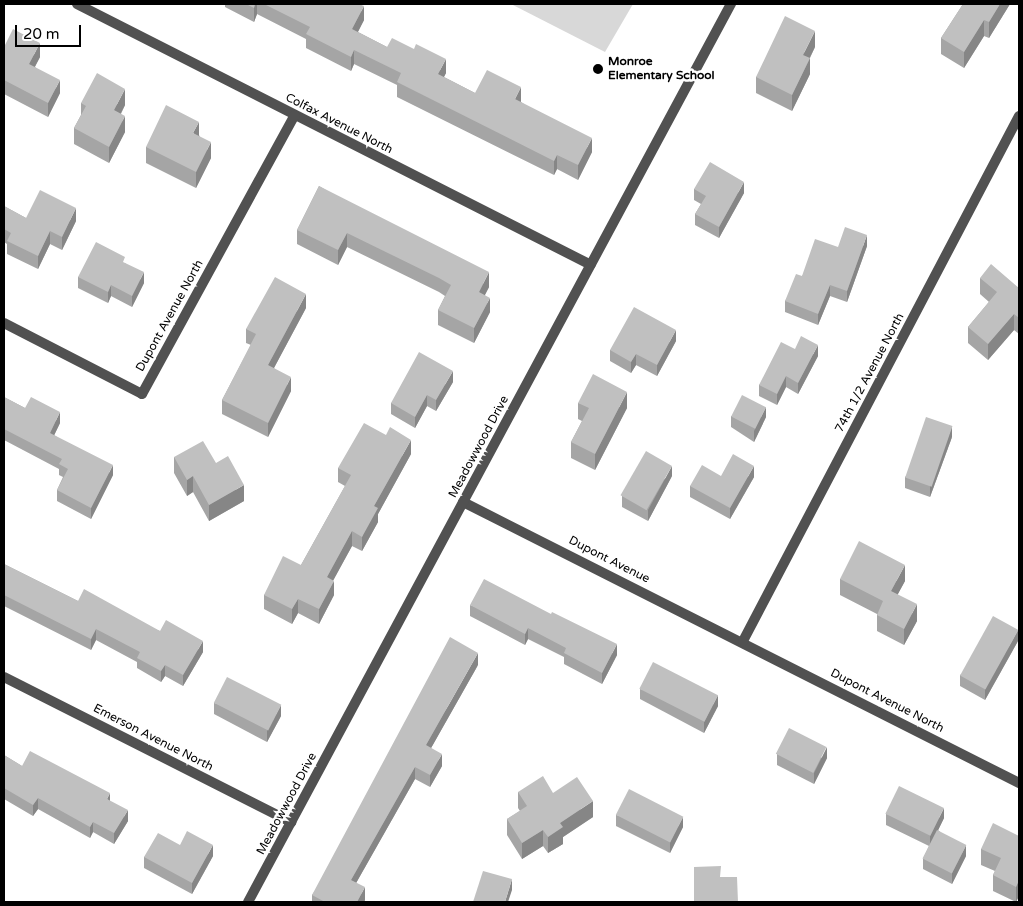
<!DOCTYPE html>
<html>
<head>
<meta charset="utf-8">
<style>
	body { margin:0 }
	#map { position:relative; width:1023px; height:906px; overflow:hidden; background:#fff; font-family:"Varela Round",sans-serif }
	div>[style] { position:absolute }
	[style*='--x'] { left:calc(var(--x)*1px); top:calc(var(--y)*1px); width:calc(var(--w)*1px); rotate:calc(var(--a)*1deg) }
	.green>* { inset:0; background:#d8d8d8 }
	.minor>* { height:10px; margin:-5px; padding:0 5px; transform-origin:5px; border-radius:5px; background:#515151 }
	.wall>* { inset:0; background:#a5a5a5 }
	.shaded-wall>* { inset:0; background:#868686 }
	.building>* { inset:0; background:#c0c0c0; transform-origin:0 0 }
	.dots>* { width:14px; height:14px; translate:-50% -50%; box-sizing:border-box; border:2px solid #fff; border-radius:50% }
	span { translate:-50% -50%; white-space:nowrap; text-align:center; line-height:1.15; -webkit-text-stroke:5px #fff; paint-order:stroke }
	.poi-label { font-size:12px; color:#000; font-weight:700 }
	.left { translate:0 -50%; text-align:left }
	.street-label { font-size:12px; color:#000 }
	.frame { position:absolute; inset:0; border:5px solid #000; pointer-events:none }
	.scale { position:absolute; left:15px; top:25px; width:66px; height:22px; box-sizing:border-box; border:2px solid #000; border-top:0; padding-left:6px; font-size:15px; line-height:18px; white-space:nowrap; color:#000; -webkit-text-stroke:4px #fff; paint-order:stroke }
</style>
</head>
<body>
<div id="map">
	<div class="green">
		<div style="clip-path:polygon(511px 4px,633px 4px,605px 52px)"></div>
	</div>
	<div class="minor">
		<div style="--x:77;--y:4;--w:576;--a:26.92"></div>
		<div style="--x:4;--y:323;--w:155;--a:27.2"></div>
		<div style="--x:142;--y:394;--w:318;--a:-61.3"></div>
		<div style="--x:463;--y:502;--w:623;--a:26.81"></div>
		<div style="--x:743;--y:641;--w:593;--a:-62.27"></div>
		<div style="--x:4;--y:677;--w:322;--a:26.8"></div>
		<div style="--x:248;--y:902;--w:1020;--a:-61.73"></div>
	</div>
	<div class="wall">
		<div style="clip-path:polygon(225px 4px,359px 4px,364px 20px,358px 32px,387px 47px,446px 73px,444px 77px,475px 93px,521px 101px,521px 102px,592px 152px,578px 180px,557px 169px,554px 175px,397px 97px,397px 85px,354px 64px,351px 71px,306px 48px,306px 39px,257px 14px,254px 22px,225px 7px)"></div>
		<div style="clip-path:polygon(963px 4px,1010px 4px,989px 38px,984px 36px,964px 68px,941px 54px,941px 38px)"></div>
		<div style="clip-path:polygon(4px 47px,40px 57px,35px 67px,60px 93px,48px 117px,4px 94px)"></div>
		<div style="clip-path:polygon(815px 47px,810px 58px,810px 74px,792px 111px,756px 93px,756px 77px)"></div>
		<div style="clip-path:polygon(81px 103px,125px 105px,121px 114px,125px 132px,109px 163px,74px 144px,74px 128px,81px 115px)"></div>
		<div style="clip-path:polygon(199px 135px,211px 158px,196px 188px,146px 163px,146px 147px)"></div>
		<div style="clip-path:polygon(319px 186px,489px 287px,485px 295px,490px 312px,474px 343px,438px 325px,438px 310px,445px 296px,439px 292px,347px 247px,338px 265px,297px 244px,297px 230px)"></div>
		<div style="clip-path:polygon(694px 189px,744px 193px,719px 238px,695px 225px,695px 214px,701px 204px,694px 200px)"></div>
		<div style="clip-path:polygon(4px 206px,26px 218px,76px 221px,62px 250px,50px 244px,38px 269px,7px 254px,7px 244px,4px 242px)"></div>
		<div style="clip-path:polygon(867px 246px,847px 302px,830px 296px,818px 325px,785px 312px,785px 301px,802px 276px,838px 247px)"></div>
		<div style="clip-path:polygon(125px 263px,144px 283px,132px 307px,111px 296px,108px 303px,78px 288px,78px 277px)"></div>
		<div style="clip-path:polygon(980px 278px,1019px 288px,1019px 334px,1014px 330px,988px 360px,968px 343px,968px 327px,989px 302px,980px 294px)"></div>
		<div style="clip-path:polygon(306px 308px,274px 368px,291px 391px,268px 437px,222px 414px,222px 400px,251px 345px,246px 343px,246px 329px)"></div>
		<div style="clip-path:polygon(676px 341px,657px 376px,636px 365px,631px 373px,610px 361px,610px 350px)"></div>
		<div style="clip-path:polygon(795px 349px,818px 356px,798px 394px,786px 387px,777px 405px,759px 396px,759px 385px)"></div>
		<div style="clip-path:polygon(453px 382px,436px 411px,427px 406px,415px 428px,391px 414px,391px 403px)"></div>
		<div style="clip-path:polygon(4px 397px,25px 408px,60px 423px,54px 435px,113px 475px,91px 519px,57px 501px,57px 490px,63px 477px,59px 475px,59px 469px,4px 440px)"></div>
		<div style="clip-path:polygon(578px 403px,627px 408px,595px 470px,571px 458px,571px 442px,582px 421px,578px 419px)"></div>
		<div style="clip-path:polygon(731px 416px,766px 417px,754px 442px,731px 427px)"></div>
		<div style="clip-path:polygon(952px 437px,930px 497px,905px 488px,905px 477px)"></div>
		<div style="clip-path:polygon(411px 454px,378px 514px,378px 522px,362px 551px,352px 546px,333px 580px,334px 595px,319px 624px,298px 613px,292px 624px,264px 609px,264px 595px,301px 565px,345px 486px,338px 482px,338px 468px)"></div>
		<div style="clip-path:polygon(174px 457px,216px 463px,244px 501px,209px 521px,193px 492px,187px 496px,174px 473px)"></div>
		<div style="clip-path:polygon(672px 476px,648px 521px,622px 507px,622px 496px)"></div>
		<div style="clip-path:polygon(721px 476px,754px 477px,730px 519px,690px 497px,690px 486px)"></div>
		<div style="clip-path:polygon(1019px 556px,1019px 570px,1018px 569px,1018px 559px)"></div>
		<div style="clip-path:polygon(4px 564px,78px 601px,160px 631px,203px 652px,183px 686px,165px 676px,161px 682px,137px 668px,137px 662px,96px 640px,91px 650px,4px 606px)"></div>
		<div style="clip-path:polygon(840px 579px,905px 581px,897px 595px,917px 621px,904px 645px,877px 631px,877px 614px,840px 595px)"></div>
		<div style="clip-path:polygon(470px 605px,617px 655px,602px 684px,564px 664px,564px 657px,528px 639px,525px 645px,470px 616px)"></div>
		<div style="clip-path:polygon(1018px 641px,985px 700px,960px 686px,960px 675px)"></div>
		<div style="clip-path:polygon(478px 665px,431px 748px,442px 766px,430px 787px,415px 779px,356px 883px,365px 900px,364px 902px,312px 902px,312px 895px)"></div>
		<div style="clip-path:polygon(640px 689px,718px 706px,704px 733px,640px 699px)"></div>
		<div style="clip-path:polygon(214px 703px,281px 716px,267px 742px,214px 714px)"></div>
		<div style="clip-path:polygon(777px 754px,827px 758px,814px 784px,777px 765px)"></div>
		<div style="clip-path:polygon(4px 755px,22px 766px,110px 801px,128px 821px,114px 844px,93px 832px,90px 838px,38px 809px,33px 816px,4px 799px)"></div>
		<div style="clip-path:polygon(518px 792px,553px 793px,593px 817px,563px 837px,563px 844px,548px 853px,543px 846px,522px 859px,507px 835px,507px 819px,520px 811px,518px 808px)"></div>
		<div style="clip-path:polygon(886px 814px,944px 818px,938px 830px,966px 856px,952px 884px,923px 869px,923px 859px,929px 846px,886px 825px)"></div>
		<div style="clip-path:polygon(616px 815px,683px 827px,670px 853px,616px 826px)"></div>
		<div style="clip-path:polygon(1019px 836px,1019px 896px,1016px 902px,993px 891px,993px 875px,995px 871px,981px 865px,981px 849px)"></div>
		<div style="clip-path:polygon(180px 845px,213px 856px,192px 894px,144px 868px,144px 857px)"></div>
	</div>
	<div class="shaded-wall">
		<div style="clip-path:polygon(255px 4px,257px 4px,257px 14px,254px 22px,254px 8px)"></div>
		<div style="clip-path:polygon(1000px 4px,1010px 4px,989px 38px,989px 22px)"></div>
		<div style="clip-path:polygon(364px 6px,364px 20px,352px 43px,352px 29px)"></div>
		<div style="clip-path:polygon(984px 20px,984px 36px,964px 68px,964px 52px)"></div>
		<div style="clip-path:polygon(815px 31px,815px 47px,803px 71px,803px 55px)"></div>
		<div style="clip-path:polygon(40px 43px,40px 57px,29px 77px,29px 64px)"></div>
		<div style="clip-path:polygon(354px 50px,354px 64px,351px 71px,351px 57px)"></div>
		<div style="clip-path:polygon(810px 58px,810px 74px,792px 111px,792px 95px)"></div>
		<div style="clip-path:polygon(446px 59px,446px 73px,438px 88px,438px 74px)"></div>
		<div style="clip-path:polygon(60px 80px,60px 93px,48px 117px,48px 103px)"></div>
		<div style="clip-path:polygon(521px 87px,521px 101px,515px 113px,515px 99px)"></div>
		<div style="clip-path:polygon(125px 89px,125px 105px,114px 126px,114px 110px)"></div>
		<div style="clip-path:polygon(125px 116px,125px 132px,109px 163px,109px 147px)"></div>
		<div style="clip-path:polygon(199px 122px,199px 138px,193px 133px)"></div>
		<div style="clip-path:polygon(592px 138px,592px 152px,578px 180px,578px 165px)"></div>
		<div style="clip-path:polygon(211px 142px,211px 158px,196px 188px,196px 172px)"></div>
		<div style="clip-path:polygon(557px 155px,557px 169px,554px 175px,554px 161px)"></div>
		<div style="clip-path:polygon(744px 182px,744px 193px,719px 238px,719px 227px)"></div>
		<div style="clip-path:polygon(76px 208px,76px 221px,62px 250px,62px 237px)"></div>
		<div style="clip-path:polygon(50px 231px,50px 244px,38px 269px,38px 256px)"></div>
		<div style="clip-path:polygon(347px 233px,347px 247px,338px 265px,338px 250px)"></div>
		<div style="clip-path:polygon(867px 235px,867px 246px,847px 302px,847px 291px)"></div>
		<div style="clip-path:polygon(144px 272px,144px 283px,132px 307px,132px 296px)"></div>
		<div style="clip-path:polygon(489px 272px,489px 287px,479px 306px,479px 292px)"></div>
		<div style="clip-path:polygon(111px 285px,111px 296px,108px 303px,108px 292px)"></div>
		<div style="clip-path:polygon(830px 285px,830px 296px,818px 325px,818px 314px)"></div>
		<div style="clip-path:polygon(306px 294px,306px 308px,268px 379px,268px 365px)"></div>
		<div style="clip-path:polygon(490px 298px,490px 312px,474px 343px,474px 328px)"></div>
		<div style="clip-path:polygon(1014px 314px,1014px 330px,988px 360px,988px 344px)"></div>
		<div style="clip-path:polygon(676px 330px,676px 341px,657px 376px,657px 365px)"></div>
		<div style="clip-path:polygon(818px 345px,818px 356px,798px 394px,798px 383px)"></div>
		<div style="clip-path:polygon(636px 354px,636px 365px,631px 373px,631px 362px)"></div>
		<div style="clip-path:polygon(453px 371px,453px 382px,436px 411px,436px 400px)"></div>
		<div style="clip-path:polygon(786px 376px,786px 387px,777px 405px,777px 394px)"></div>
		<div style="clip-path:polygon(291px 377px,291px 391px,268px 437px,268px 423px)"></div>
		<div style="clip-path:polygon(627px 392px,627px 408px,595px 470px,595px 454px)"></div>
		<div style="clip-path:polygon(427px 395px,427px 406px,415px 428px,415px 417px)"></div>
		<div style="clip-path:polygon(766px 407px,766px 417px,754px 442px,754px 431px)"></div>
		<div style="clip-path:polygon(60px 412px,60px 423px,50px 444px,50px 433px)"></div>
		<div style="clip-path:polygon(952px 426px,952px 437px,930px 497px,930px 486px)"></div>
		<div style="clip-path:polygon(411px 440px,411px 454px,378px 514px,378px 522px,362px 551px,362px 537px,374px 506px)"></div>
		<div style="clip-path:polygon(113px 465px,113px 475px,91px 519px,91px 508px)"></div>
		<div style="clip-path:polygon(672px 466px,672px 476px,648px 521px,648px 510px)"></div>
		<div style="clip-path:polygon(754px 466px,754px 477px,730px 519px,730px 508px)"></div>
		<div style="clip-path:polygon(193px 476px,193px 492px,187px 496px,187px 480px)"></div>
		<div style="clip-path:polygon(244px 485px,244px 501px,209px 521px,209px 505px)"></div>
		<div style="clip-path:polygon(352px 531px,352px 546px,327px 592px,327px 577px)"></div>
		<div style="clip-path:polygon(905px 565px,905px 581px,891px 607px,891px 591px)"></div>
		<div style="clip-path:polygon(334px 581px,334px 595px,319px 624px,319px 609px)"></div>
		<div style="clip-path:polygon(298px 599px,298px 613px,292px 624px,292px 609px)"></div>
		<div style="clip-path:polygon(917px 604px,917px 621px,904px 645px,904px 629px)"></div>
		<div style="clip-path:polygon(528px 628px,528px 639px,525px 645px,525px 634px)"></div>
		<div style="clip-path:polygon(96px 629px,96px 640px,91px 650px,91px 639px)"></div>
		<div style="clip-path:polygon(1018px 630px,1018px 641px,985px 700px,985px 689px)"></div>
		<div style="clip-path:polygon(203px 641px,203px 652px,183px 686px,183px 675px)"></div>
		<div style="clip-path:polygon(617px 644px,617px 655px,602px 684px,602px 673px)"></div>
		<div style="clip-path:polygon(478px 653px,478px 665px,426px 757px,426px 745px)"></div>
		<div style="clip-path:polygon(165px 665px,165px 676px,161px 682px,161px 671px)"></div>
		<div style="clip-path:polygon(718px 695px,718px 706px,704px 733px,704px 722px)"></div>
		<div style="clip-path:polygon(281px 705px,281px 716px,267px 742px,267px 731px)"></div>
		<div style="clip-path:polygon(827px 747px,827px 758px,814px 784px,814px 773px)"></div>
		<div style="clip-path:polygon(442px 754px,442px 766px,430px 787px,430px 775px)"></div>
		<div style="clip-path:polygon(415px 767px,415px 779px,351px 892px,351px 880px)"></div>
		<div style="clip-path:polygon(110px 793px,110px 804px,107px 799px)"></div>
		<div style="clip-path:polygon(38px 798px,38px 809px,33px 816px,33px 805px)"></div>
		<div style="clip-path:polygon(593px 801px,593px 817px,563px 837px,563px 844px,548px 853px,548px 837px,560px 823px)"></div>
		<div style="clip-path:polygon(944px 808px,944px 818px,930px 847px,930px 836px)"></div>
		<div style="clip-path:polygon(128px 810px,128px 821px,114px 844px,114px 833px)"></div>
		<div style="clip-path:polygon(683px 817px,683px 827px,670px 853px,670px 842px)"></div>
		<div style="clip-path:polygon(93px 822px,93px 832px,90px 838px,90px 827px)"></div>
		<div style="clip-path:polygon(543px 830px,543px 846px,522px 859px,522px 843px)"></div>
		<div style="clip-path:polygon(213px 845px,213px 856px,192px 894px,192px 883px)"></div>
		<div style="clip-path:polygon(966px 845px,966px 856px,952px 884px,952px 873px)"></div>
		<div style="clip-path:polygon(512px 879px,512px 890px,508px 902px,505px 902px)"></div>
		<div style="clip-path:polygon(1019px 880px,1019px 896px,1016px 902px,1016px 887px)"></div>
		<div style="clip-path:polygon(365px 887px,365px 900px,364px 902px,357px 902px)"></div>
	</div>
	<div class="building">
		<div style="clip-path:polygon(246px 4px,255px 4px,254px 8px)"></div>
		<div style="clip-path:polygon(264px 4px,359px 4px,364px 6px,352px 29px,387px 47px,392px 38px,414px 49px,416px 44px,446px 59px,438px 74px,475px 93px,487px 70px,521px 87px,515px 99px,592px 138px,578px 165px,557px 155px,554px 161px,397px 82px,401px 73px,354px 50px,351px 57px,306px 34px,310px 27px)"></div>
		<div style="clip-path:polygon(963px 4px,1000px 4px,989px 22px,984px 20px,964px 52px,941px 38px)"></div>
		<div style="clip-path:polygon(785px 16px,815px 31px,803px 55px,810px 58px,792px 95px,756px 77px)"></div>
		<div style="clip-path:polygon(13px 29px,40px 43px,29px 64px,60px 80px,48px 103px,4px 80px,4px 47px)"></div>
		<div style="clip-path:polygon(97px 73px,125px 89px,114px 110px,125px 116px,109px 147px,74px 128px,86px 106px,81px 103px)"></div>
		<div style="clip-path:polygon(166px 105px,199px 122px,193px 133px,211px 142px,196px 172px,146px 147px)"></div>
		<div style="clip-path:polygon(710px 162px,744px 182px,719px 227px,695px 214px,706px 196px,694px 189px)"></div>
		<div style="clip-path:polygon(319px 186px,489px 272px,479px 292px,490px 298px,474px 328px,438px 310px,451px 285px,439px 278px,347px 233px,338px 250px,297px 230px)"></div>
		<div style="clip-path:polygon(40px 190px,76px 208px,62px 237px,50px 231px,38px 256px,7px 241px,11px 233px,4px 229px,4px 206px,26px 218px)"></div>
		<div style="clip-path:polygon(845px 227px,867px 235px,847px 291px,830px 285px,818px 314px,785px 301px,796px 274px,802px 276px,815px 239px,838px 247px)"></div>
		<div style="clip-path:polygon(96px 242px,125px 257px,123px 262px,144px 272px,132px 296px,111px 285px,108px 292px,78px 277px)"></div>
		<div style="clip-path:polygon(991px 264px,1019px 288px,1019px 318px,1014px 314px,988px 344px,968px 327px,997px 292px,980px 278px)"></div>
		<div style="clip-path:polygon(275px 277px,306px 294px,268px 365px,291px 377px,268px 423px,222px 400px,256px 334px,246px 329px)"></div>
		<div style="clip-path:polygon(634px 307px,676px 330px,657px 365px,636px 354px,631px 362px,610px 350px)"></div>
		<div style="clip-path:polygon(801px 336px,818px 345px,798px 383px,786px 376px,777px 394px,759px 385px,781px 342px,795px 349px)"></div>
		<div style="clip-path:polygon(419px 352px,453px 371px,436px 400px,427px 395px,415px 417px,391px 403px)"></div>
		<div style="clip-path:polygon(593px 374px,627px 392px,595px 454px,571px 442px,589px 408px,578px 403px)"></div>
		<div style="left:742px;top:395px;width:27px;height:24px;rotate:27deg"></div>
		<div style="clip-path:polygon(4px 397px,25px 408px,31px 397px,60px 412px,50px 433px,113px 465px,91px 508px,57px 490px,68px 469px,59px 464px,62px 459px,4px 429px)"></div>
		<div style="left:926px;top:417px;width:28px;height:64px;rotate:19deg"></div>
		<div style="clip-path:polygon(364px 423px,386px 435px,390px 427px,411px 440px,374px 506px,378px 508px,362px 537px,352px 531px,327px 577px,334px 581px,319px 609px,298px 599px,292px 609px,264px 595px,283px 556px,301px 565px,351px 475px,338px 468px)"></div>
		<div style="clip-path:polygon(203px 441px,216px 463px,228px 456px,244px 485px,209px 505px,193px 476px,187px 480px,174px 457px)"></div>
		<div style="left:646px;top:451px;width:30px;height:51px;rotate:30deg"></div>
		<div style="clip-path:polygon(733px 454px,754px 466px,730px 508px,690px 486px,702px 465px,721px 476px)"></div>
		<div style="clip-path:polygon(859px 541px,905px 565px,891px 591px,917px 604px,904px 629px,877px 615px,883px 601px,840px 579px)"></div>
		<div style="clip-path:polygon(4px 564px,78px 601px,84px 589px,160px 631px,166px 620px,203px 641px,183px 675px,165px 665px,161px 671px,137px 658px,140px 652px,96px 629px,91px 639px,4px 595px)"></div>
		<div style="clip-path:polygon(484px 579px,551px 614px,552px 612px,617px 644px,602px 673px,564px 653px,566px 648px,528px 628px,525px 634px,470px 605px)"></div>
		<div style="left:993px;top:616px;width:29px;height:68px;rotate:29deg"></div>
		<div style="clip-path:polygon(450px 637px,478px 653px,426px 745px,442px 754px,430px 775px,415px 767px,351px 880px,365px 887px,357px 902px,325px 902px,312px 895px)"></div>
		<div style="left:653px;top:662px;width:73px;height:30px;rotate:27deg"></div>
		<div style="left:227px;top:677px;width:61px;height:29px;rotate:27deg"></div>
		<div style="left:789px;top:728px;width:42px;height:29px;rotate:27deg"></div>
		<div style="clip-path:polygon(30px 751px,110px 793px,107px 799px,128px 810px,114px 833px,93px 822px,90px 827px,38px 798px,33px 805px,4px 788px,4px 755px,22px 766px)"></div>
		<div style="clip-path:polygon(543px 776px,553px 793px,577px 777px,593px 801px,560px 823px,563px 827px,548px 837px,543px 830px,522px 843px,507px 819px,527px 806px,518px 792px)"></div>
		<div style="left:899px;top:786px;width:50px;height:31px;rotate:26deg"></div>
		<div style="left:629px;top:789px;width:61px;height:29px;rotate:27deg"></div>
		<div style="clip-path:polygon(993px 823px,1019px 836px,1019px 880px,1016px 887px,993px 875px,1001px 858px,981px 849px)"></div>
		<div style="left:937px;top:830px;width:33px;height:32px;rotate:27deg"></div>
		<div style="clip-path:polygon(187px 831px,213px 845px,192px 883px,144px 857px,158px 833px,180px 845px)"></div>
		<div style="clip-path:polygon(721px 866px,720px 877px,737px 877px,738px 902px,694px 902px,694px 867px)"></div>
		<div style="clip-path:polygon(483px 871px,512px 879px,505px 902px,473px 902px)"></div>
	</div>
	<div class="dots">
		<div style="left:598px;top:69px;background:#000"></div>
	</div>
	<div class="poi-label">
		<span class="left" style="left:608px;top:69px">Monroe<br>Elementary School</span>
	</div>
	<div class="street-label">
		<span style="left:339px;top:124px;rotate:27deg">Colfax Avenue North</span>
		<span style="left:170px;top:316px;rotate:-61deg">Dupont Avenue North</span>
		<span style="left:870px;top:373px;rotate:-62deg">74th 1/2 Avenue North</span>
		<span style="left:479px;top:447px;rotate:-62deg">Meadowwood Drive</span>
		<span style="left:609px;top:560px;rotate:27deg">Dupont Avenue</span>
		<span style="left:887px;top:701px;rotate:27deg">Dupont Avenue North</span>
		<span style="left:153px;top:738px;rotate:27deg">Emerson Avenue North</span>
		<span style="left:287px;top:804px;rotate:-62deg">Meadowwood Drive</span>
	</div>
	<div class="frame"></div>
	<div class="scale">20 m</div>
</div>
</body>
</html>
